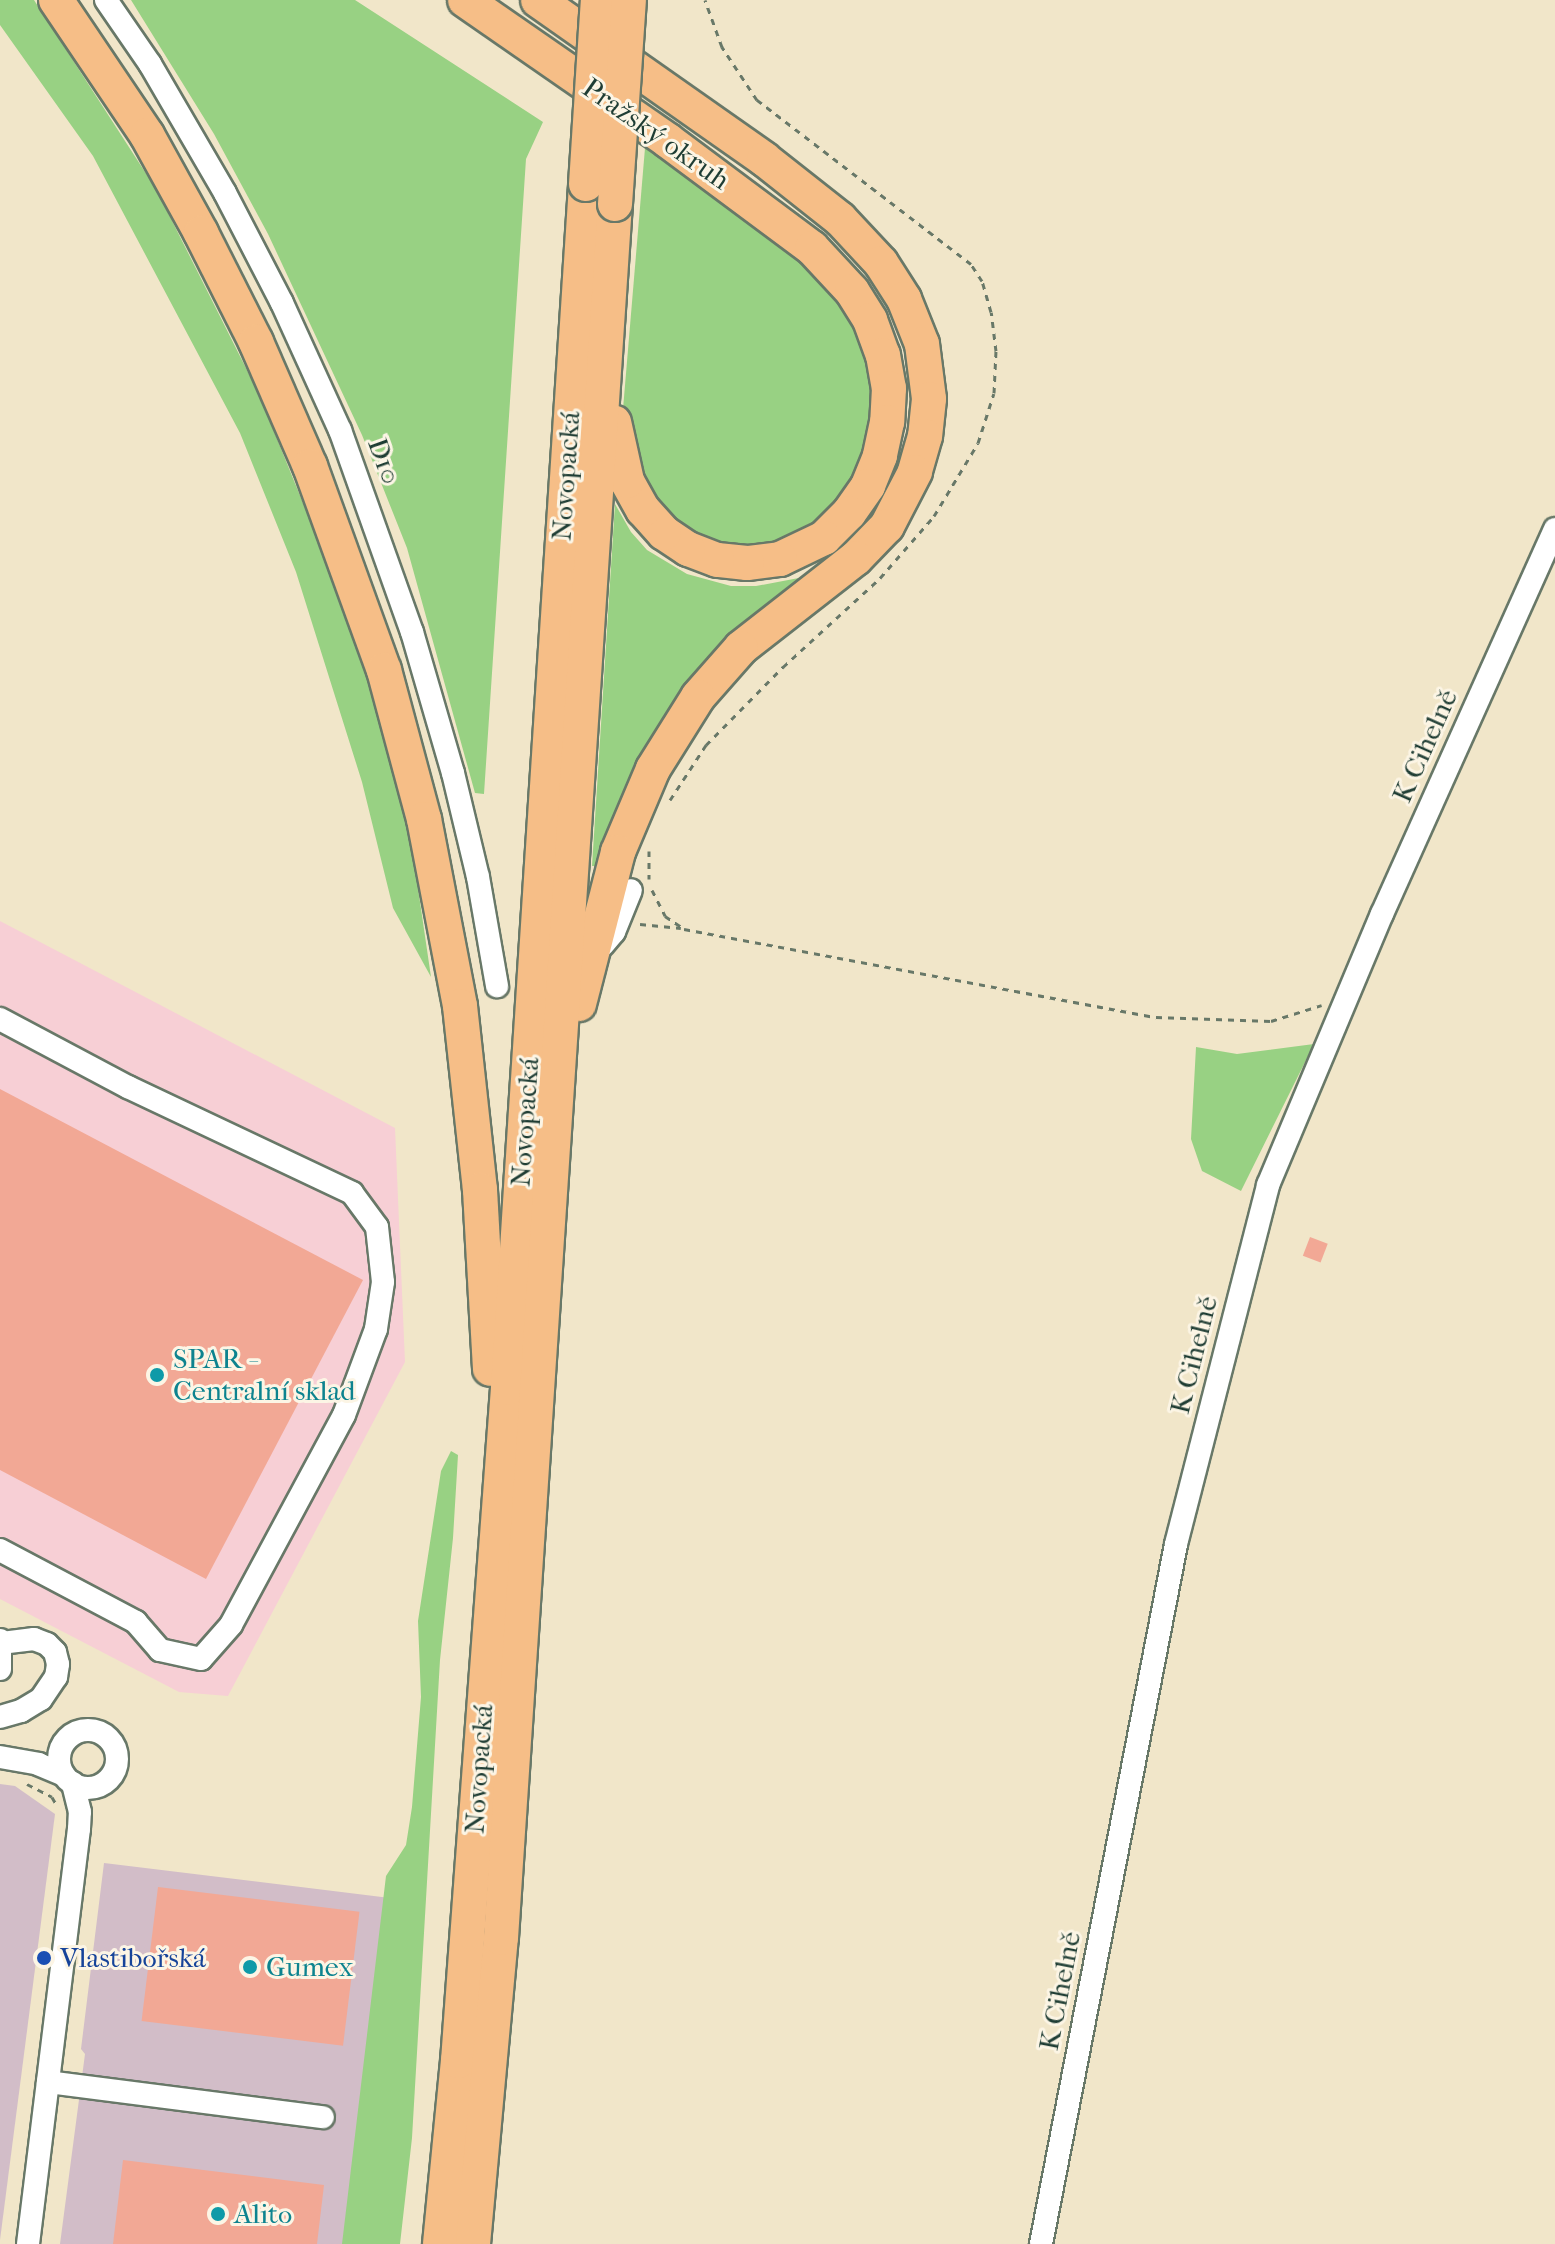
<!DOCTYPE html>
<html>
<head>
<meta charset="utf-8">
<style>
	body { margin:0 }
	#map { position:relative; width:1555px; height:2244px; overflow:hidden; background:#f1e6c9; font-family:"IM FELL French Canon",serif }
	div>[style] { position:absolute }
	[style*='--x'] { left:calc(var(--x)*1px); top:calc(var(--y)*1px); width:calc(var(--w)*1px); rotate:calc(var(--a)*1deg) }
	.built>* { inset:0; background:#f7cfd5 }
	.industrial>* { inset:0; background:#d2bdc8 }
	.green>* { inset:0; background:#98d183 }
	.building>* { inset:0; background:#f2a895; transform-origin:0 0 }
	.path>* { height:3px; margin-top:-1.5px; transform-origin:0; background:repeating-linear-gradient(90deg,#687868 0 6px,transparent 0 12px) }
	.roads { filter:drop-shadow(2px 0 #687868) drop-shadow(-2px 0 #687868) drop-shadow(0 2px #687868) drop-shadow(0 -2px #687868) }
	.minor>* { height:22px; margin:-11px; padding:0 11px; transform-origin:11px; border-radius:11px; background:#fff }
	.minor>.ring { margin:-11px; padding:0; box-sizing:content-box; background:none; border:22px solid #fff; border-radius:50% }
	.highway>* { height:34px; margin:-17px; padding:0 17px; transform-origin:17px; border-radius:17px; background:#f6be87 }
	.bridges { filter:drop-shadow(2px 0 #687868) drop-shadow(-2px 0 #687868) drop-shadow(0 2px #687868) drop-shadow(0 -2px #687868) }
	.highway-bridge>* { height:34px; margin:-17px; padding:0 17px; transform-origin:17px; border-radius:17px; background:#f6be87 }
	.dots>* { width:22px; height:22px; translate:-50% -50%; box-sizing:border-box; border:4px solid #fcf5e5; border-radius:50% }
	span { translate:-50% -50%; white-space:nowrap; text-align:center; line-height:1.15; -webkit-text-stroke:6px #fcf5e5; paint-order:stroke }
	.street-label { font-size:28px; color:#1f3d34 }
	.culture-label { font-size:28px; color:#0d838f }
	.left { translate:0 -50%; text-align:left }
	.transit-label { font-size:28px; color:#164399 }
</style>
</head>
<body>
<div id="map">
	<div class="built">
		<div style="clip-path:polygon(0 921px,395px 1128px,405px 1362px,228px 1696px,179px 1692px,0 1599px)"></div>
	</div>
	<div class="industrial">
		<div style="clip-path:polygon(0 1784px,15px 1786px,55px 1814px,0 2240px)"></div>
		<div style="clip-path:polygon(104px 1863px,390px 1898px,345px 2244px,60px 2244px,85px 2054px,81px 2049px)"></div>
	</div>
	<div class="green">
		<div style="clip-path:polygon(0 0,34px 0,156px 189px,258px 392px,363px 651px,409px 827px,431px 977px,393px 908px,362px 782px,296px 572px,240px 433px,93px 156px,0 25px)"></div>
		<div style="clip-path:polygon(131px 0,355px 0,543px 122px,526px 159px,484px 794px,475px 793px,407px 548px,362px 435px,268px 234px,214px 134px)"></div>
		<div style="clip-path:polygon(645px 148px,826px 276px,870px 335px,875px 445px,840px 512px,757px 553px,687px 535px,650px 504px,623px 409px)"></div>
		<div style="clip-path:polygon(615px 504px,631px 532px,647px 550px,687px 574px,731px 586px,756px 586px,804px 577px,598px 866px,592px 866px)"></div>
		<div style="clip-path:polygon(1314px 1044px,1241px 1191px,1202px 1171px,1191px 1139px,1196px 1047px,1237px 1054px)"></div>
		<div style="clip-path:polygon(451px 1451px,458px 1455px,453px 1538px,440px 1660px,412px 2138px,400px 2244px,342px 2244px,386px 1876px,406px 1845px,412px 1807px,421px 1697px,418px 1621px,441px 1471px)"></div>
	</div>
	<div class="building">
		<div style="clip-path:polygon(0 1089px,363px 1280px,206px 1579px,0 1470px)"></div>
		<div style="left:1310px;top:1237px;width:19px;height:20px;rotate:21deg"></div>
		<div style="left:158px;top:1887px;width:203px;height:135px;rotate:7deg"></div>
		<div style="clip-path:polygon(123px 2160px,324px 2185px,317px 2244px,113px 2244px)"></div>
	</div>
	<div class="path">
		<div style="--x:670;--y:800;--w:66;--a:-56.8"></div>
		<div style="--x:706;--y:745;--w:110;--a:-45.4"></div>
		<div style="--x:783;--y:667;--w:132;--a:-42.5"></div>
		<div style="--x:880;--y:578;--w:82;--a:-48.9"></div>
		<div style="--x:934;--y:516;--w:85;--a:-58.9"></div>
		<div style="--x:978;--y:443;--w:52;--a:-72.3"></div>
		<div style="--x:994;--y:393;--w:42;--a:-87.3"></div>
		<div style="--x:996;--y:351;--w:39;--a:-97"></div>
		<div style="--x:991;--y:312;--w:32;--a:-106"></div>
		<div style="--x:982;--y:281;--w:20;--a:-123"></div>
		<div style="--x:971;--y:264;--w:270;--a:-142.5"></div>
		<div style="--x:757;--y:100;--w:64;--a:-123.4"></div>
		<div style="--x:722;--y:47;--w:50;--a:-109.9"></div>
		<div style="--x:649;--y:851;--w:28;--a:90"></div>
		<div style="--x:652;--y:890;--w:29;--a:63"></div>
		<div style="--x:665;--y:916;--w:23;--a:34"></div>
		<div style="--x:684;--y:929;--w:480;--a:10.6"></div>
		<div style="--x:1156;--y:1017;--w:115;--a:2"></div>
		<div style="--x:1271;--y:1021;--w:53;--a:-17.4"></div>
		<div style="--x:640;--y:924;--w:41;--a:5.6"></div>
		<div style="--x:27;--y:1784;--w:28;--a:27"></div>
		<div style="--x:52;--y:1797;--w:8;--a:60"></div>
	</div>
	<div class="roads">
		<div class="minor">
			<div style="--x:106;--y:0;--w:78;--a:55.5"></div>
			<div style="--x:150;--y:64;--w:149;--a:59.8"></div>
			<div style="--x:225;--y:193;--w:124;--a:62.6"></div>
			<div style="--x:282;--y:303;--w:140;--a:65.5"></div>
			<div style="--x:340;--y:430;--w:214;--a:70.4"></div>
			<div style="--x:412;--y:632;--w:147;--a:73.8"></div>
			<div style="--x:453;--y:773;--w:107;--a:76.5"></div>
			<div style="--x:478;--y:877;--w:111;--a:80.1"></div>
			<div style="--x:603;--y:945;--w:17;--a:-50"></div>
			<div style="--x:614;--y:932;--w:45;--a:-68"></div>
			<div style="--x:0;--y:1019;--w:145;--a:28"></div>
			<div style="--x:128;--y:1087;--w:248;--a:25.3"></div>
			<div style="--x:352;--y:1193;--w:42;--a:53.7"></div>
			<div style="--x:377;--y:1227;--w:55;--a:83.8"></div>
			<div style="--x:383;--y:1282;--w:48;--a:98.5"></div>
			<div style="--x:376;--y:1329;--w:92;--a:110.4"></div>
			<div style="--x:344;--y:1415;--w:238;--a:118.3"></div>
			<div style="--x:231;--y:1625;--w:45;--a:131.4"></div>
			<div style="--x:201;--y:1659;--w:42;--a:-167.6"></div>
			<div style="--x:160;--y:1650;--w:37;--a:-131"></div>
			<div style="--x:136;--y:1622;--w:154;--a:-152.1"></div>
			<div style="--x:0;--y:1640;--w:29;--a:90"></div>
			<div style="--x:0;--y:1717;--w:22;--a:-16"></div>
			<div style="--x:21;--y:1711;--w:23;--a:-31"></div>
			<div style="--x:41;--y:1699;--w:27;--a:-56"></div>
			<div style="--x:56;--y:1677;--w:13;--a:-81"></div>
			<div style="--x:58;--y:1664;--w:12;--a:-104"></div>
			<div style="--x:55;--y:1652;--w:11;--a:-135"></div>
			<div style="--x:47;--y:1644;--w:14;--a:-159"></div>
			<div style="--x:34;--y:1639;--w:32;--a:173"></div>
			<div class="ring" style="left:59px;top:1730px;width:36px;height:36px"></div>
			<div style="--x:0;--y:1757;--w:39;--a:10"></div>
			<div style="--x:38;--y:1764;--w:28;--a:23"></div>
			<div style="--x:48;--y:2082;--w:277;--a:7.3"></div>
			<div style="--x:28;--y:2244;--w:418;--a:-83"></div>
			<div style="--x:79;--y:1829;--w:17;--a:-87"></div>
			<div style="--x:80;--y:1812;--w:30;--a:-104"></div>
			<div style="--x:1041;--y:2244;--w:713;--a:-79.08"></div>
			<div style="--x:1176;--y:1544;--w:371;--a:-75.6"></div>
			<div style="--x:1268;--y:1185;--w:294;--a:-67.2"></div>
			<div style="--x:1382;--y:914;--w:422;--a:-65.8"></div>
		</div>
		<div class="highway">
			<div style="--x:56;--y:0;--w:163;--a:56"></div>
			<div style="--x:147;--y:135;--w:112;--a:61.1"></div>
			<div style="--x:201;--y:233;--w:122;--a:63.2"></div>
			<div style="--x:256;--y:342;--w:135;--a:66.5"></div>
			<div style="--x:310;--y:466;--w:217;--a:70.1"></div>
			<div style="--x:384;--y:670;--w:154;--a:75"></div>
			<div style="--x:424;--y:819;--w:190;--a:79.1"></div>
			<div style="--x:460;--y:1006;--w:185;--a:83.8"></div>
			<div style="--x:480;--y:1190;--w:179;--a:86.8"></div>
			<div style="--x:465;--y:0;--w:246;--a:34.7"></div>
			<div style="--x:667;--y:140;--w:181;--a:36.7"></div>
			<div style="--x:812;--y:248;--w:59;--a:47.1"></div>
			<div style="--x:852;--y:291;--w:34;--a:58"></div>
			<div style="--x:870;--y:320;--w:37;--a:70"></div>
			<div style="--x:883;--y:355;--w:34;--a:80"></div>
			<div style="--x:889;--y:388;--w:34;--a:93"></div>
			<div style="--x:887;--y:422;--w:35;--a:102"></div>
			<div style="--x:880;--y:456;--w:32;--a:112"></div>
			<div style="--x:868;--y:486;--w:33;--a:125"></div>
			<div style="--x:849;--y:513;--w:35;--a:135"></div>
			<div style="--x:824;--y:538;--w:49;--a:154.5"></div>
			<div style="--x:780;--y:559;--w:33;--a:173"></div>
			<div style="--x:747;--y:563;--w:30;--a:-174"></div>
			<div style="--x:717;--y:560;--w:31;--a:-159"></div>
			<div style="--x:688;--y:549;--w:29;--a:-146"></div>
			<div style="--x:664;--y:533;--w:31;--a:-132"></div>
			<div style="--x:643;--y:510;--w:33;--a:-119"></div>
			<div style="--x:627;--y:481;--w:60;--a:-102.4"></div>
			<div style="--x:538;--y:0;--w:276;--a:35.1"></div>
			<div style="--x:764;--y:159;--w:97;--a:38.3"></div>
			<div style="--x:840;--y:219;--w:60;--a:47"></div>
			<div style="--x:881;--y:263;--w:43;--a:57.4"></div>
			<div style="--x:904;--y:299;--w:48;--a:68.2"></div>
			<div style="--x:922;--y:344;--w:55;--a:82.7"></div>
			<div style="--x:929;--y:399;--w:37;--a:96"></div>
			<div style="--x:925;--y:436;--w:37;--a:106"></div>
			<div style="--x:915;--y:472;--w:61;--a:117.4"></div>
			<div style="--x:887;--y:526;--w:45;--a:134.1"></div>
			<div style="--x:856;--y:558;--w:146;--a:142"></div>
			<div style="--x:741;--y:648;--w:65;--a:131.3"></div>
			<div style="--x:698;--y:697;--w:85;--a:122"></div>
			<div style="--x:653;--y:769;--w:90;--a:112.9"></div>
			<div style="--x:618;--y:852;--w:157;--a:104.4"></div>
			<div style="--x:440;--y:2244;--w:184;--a:-84.4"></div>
			<div style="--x:458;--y:2061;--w:675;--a:-85.75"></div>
			<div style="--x:508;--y:1388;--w:1207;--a:-86.29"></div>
			<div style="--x:473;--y:2244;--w:307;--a:-84.8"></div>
			<div style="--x:501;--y:1938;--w:1738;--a:-86.24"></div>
		</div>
	</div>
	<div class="bridges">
		<div class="highway-bridge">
			<div style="--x:586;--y:184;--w:184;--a:-86.3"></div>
			<div style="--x:615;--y:204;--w:204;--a:-86.1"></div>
		</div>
	</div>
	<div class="dots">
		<div style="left:157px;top:1375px;background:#0f9aa8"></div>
		<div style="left:44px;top:1958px;background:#1a4fb4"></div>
		<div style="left:250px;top:1967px;background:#0f9aa8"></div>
		<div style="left:218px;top:2214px;background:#0f9aa8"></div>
	</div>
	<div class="street-label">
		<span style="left:656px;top:134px;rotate:35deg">Pražský okruh</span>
		<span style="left:384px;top:461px;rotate:70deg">D10</span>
		<span style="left:566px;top:476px;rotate:-86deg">Novopacká</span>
		<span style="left:1425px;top:746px;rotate:-66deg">K Cihelně</span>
		<span style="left:525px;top:1122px;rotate:-86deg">Novopacká</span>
		<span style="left:1194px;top:1355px;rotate:-76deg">K Cihelně</span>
		<span style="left:479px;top:1769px;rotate:-86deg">Novopacká</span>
		<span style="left:1060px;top:1991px;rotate:-79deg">K Cihelně</span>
	</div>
	<div class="culture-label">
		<span class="left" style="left:173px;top:1375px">SPAR -<br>Centralní sklad</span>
		<span class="left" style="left:266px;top:1967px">Gumex</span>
		<span class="left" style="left:234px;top:2214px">Alito</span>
	</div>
	<div class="transit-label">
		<span class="left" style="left:60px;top:1958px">Vlastibořská</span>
	</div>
</div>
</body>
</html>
